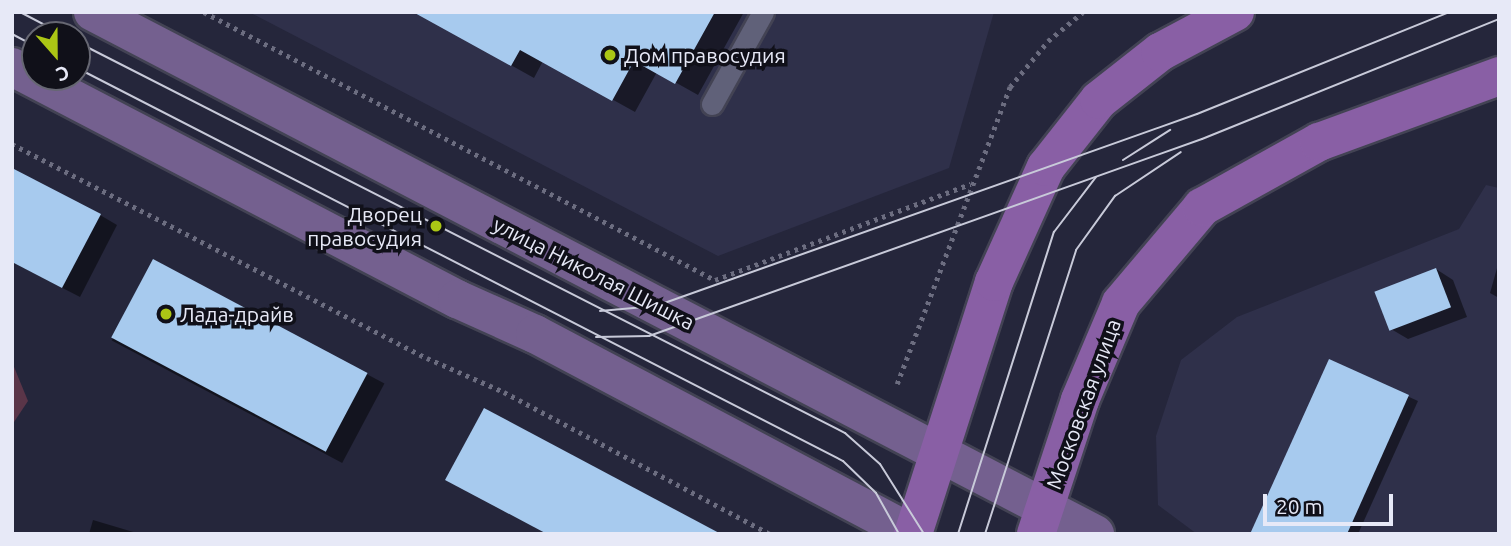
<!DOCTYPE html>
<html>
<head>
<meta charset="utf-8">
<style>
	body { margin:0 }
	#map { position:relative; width:1511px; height:546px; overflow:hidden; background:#25263b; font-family:Ubuntu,sans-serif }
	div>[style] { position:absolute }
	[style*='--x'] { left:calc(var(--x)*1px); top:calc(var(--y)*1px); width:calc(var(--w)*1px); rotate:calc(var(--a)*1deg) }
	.built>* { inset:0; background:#2f304a }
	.green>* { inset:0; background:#5a3548 }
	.shadow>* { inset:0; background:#0007; transform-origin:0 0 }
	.building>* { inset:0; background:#a7caee; transform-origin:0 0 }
	.path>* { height:4.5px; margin-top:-2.25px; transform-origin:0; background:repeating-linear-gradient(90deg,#6c6d80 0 3.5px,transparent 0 8.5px) }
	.roads { filter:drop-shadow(2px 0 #434354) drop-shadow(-2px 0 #434354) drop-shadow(0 2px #434354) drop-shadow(0 -2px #434354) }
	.service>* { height:21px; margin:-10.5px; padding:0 10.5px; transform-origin:10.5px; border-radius:10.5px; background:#606179 }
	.secondary>* { height:38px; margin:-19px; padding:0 19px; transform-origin:19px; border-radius:19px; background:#74608f }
	.primary>* { height:38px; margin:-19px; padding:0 19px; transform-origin:19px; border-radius:19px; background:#895fa5 }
	.tram>* { height:2px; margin:-1px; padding:0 1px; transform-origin:1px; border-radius:1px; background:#c8cad9 }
	.dots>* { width:19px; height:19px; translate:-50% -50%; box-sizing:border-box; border:4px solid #101019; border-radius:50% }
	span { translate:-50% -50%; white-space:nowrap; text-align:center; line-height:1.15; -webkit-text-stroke:7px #101019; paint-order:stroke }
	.poi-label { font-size:21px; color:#e7e9f7 }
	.left { translate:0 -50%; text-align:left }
	.right { translate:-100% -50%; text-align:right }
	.street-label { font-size:21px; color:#e7e9f7 }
	.frame { position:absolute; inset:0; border:14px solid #e7e9f7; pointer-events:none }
	.north { position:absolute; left:21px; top:21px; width:70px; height:70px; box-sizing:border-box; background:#101019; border:2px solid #666772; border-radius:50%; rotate:159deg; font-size:19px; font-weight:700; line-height:28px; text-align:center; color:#e7e9f7 }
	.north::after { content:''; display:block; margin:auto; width:24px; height:32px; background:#abc615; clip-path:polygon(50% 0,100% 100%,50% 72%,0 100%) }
	.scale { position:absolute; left:1263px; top:494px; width:130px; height:32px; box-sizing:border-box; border:4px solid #e7e9f7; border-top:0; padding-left:9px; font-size:21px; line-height:24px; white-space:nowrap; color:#e7e9f7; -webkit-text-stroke:5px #101019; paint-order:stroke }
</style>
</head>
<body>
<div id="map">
	<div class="built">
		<div style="clip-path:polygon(249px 12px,994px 12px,949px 168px,718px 256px)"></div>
		<div style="clip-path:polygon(1486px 185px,1499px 188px,1499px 534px,1197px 534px,1158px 505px,1156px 436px,1181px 360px,1237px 317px,1459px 229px)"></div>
	</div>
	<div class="green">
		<div style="clip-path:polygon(12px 362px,28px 401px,12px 425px)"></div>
	</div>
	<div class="shadow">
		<div style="clip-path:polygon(416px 12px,744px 12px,698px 95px,657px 72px,635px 112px,543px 61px,534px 78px)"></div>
		<div style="clip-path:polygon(100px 215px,117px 225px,80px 297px,12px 262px)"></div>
		<div style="left:154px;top:261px;width:261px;height:90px;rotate:28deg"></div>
		<div style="clip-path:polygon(1499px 261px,1499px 298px,1490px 293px)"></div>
		<div style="clip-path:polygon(1436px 269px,1453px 280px,1467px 317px,1408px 339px,1391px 329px)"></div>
		<div style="clip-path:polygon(1330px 361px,1418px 401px,1358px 534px,1252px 534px)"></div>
		<div style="clip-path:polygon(93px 520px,140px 534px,89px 534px)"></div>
	</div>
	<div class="building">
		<div style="clip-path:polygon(413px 12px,715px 12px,675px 84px,634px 61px,612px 101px,520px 50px,511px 66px)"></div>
		<div style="clip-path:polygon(12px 168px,101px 214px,62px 288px,12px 262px)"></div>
		<div style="left:153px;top:259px;width:243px;height:89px;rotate:28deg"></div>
		<div style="left:1436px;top:268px;width:42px;height:66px;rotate:69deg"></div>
		<div style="clip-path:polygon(1329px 359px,1409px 395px,1347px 534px,1250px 534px)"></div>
		<div style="clip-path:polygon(484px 408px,721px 534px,547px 534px,445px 480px)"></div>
	</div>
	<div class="path">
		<div style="--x:204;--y:12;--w:577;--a:27.68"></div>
		<div style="--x:715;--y:280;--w:273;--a:-20.6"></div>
		<div style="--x:12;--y:144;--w:467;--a:27.3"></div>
		<div style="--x:427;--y:358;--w:84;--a:23.8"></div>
		<div style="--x:504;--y:392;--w:302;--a:28.1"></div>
		<div style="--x:897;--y:384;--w:318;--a:-69.2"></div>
		<div style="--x:1010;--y:87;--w:60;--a:-50.4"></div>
		<div style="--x:1048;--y:41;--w:45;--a:-39.6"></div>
	</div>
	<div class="roads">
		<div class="service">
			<div style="--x:712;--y:104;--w:105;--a:-61"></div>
		</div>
		<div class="secondary">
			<div style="--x:93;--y:12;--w:1130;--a:27.52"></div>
			<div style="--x:12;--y:67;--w:502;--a:27.54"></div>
			<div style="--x:457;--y:299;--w:85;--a:24.2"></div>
			<div style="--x:535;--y:334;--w:427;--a:27.9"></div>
		</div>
		<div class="primary">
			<div style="--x:913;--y:534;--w:265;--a:-72.2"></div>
			<div style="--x:994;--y:282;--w:126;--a:-65.7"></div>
			<div style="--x:1046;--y:167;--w:85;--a:-51.7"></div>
			<div style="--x:1099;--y:100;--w:78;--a:-38.2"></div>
			<div style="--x:1160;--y:52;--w:85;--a:-28.1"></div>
			<div style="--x:1036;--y:534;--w:141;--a:-71.8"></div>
			<div style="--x:1080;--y:400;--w:105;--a:-67.1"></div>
			<div style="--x:1121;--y:303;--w:126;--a:-49.8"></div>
			<div style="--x:1202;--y:207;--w:134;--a:-29.1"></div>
			<div style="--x:1319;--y:142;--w:192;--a:-20.1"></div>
		</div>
	</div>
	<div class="tram">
		<div style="--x:20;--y:12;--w:50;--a:27.6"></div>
		<div style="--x:12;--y:34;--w:26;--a:28"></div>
		<div style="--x:77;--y:42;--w:862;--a:26.98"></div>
		<div style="--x:845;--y:433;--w:47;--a:41.5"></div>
		<div style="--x:880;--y:464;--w:83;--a:57.8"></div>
		<div style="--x:77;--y:68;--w:861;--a:27.16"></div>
		<div style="--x:843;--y:461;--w:46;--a:44.1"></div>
		<div style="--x:876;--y:493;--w:47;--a:60.7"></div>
		<div style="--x:1123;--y:160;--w:56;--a:-32.6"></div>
		<div style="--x:600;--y:311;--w:56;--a:-5.1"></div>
		<div style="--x:656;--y:306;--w:574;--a:-19.54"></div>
		<div style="--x:1197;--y:114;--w:272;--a:-22"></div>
		<div style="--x:596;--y:337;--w:53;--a:-1.1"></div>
		<div style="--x:649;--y:336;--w:587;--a:-19.61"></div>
		<div style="--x:1202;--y:139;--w:320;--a:-22"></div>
		<div style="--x:958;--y:534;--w:317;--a:-72.4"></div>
		<div style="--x:1054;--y:232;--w:69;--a:-52.6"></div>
		<div style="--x:985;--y:534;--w:298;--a:-72.2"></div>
		<div style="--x:1076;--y:250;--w:67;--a:-54.2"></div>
		<div style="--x:1115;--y:196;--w:79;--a:-33.7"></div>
	</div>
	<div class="dots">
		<div style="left:610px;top:55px;background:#abc615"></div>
		<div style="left:436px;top:226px;background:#abc615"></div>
		<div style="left:166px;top:314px;background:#abc615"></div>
	</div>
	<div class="poi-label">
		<span class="left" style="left:624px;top:55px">Дом правосудия</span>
		<span class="right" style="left:422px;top:226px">Дворец<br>правосудия</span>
		<span class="left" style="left:180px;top:314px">Лада-драйв</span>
	</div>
	<div class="street-label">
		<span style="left:594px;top:273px;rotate:27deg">улица Николая Шишка</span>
		<span style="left:1083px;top:404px;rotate:-70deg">Московская улица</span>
	</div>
	<div class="frame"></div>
	<div class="north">С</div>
	<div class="scale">20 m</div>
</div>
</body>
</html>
